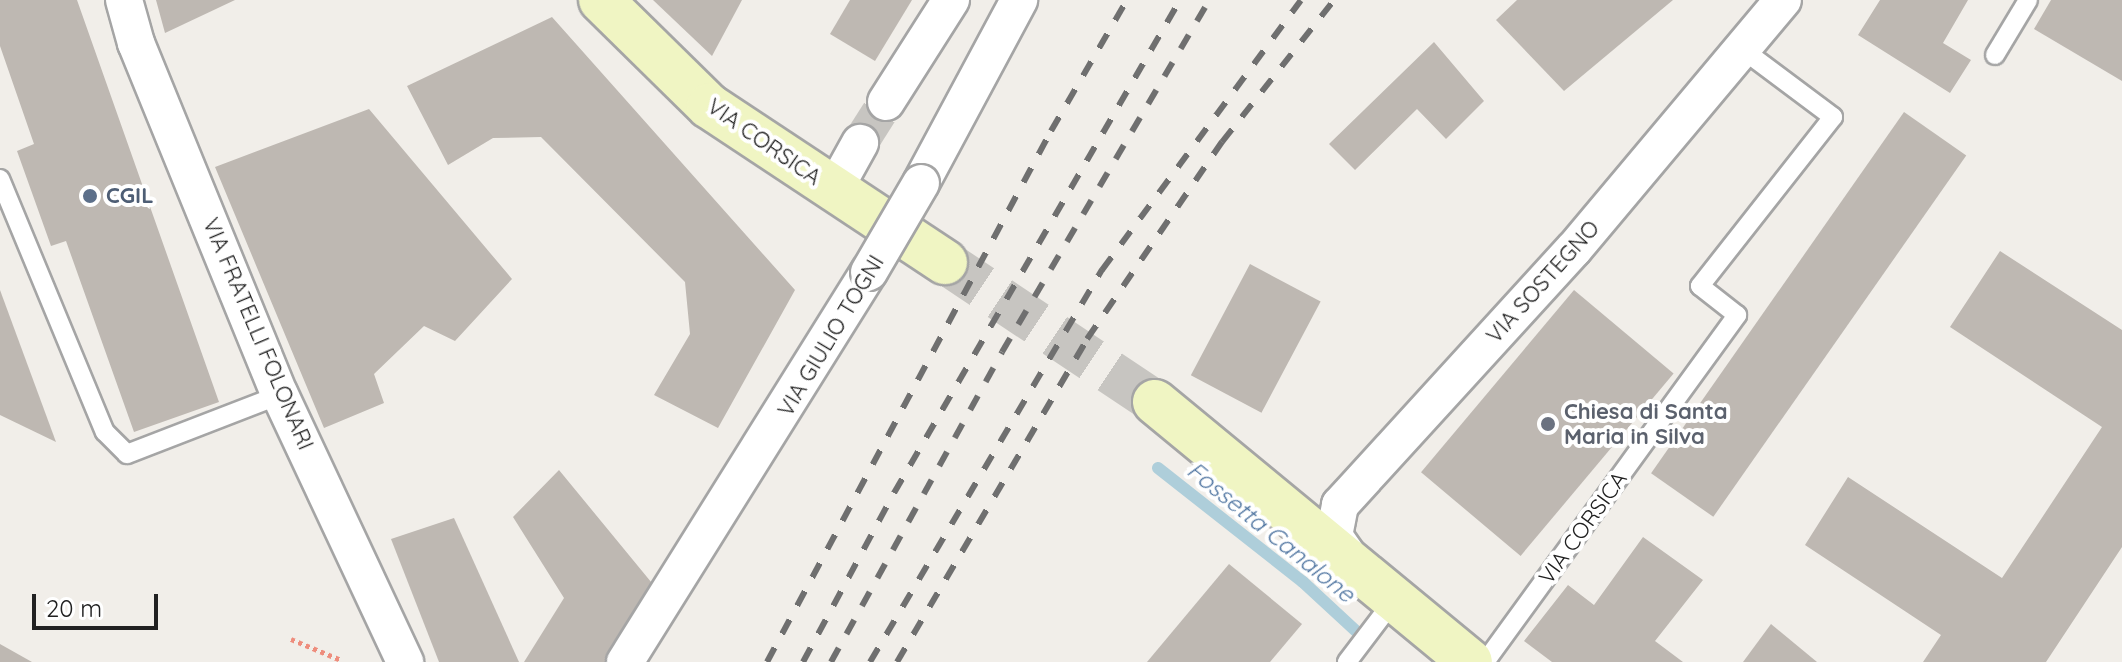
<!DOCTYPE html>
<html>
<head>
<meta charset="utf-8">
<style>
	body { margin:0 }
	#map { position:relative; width:2122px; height:662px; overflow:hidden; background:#f1eee9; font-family:Quicksand,sans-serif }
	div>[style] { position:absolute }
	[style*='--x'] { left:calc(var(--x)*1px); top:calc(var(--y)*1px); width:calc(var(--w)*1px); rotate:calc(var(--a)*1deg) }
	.stream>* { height:12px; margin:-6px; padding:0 6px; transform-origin:6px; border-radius:6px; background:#aeceda }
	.building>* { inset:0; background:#beb8b2; transform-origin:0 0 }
	.minor-tunnel>* { height:36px; margin-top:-18px; transform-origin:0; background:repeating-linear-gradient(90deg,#c7c5c1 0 36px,transparent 0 54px) }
	.secondary-tunnel>* { height:44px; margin-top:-22px; transform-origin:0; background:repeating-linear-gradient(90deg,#c7c5c1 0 44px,transparent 0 66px) }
	.path>* { height:5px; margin-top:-2.5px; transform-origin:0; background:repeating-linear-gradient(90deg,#ee8d7d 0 4px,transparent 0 8px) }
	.roads { filter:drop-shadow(2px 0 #a5a5a5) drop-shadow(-2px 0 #a5a5a5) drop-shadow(0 2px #a5a5a5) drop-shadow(0 -2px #a5a5a5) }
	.service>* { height:18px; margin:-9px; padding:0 9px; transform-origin:9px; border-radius:9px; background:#fff }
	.minor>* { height:36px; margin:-18px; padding:0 18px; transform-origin:18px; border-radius:18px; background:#fff }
	.secondary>* { height:44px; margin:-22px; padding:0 22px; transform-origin:22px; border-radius:22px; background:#f0f5c3 }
	.rail>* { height:6px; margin-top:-3px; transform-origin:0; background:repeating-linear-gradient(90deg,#6f6f6f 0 16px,transparent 0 32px) }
	.bridges { filter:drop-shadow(2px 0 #a5a5a5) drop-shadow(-2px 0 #a5a5a5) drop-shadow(0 2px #a5a5a5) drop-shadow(0 -2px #a5a5a5) }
	.minor-bridge>* { height:36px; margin:-18px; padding:0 18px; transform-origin:18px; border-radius:18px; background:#fff }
	.dots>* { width:22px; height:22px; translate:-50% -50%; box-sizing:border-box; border:4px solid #fff; border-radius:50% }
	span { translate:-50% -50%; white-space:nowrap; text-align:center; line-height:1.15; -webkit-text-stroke:8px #fff; paint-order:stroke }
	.street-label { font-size:22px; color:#212121 }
	.service-label { font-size:22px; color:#4e5e75; font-weight:700 }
	.left { translate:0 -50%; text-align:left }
	.worship-label { font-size:22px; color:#5b616d; font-weight:700 }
	.water-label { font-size:24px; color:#5277a2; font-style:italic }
	.scale { position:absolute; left:32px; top:594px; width:126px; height:36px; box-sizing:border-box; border:4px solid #212121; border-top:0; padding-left:10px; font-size:24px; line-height:28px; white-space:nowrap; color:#212121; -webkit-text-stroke:6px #fff; paint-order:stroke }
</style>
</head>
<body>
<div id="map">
	<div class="stream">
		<div style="--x:1158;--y:468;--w:184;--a:38.2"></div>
		<div style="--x:1303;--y:582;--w:72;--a:42.8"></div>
	</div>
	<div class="building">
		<div style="clip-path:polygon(0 0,77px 0,219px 402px,134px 432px,66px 241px,51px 246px,17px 151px,34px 144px,0 46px)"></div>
		<div style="clip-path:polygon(156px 0,235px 0,165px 33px)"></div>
		<div style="clip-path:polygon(653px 0,742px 0,712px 56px)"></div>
		<div style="clip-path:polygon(850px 0,912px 0,875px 61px,830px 34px)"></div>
		<div style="clip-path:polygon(1517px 0,1673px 0,1564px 91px,1496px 20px)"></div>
		<div style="clip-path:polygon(1880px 0,1968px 0,1943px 43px,1971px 60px,1950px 93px,1858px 35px)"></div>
		<div style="clip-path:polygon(2051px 0,2122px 0,2122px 81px,2034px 29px)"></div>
		<div style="clip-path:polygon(552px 17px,795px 290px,718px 428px,654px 395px,690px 334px,685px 282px,541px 137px,493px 138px,448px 165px,407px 86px)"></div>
		<div style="clip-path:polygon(1434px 42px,1484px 101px,1446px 139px,1417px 109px,1355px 170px,1329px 144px)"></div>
		<div style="clip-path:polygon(369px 109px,512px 279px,455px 341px,424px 326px,374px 374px,384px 403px,324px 428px,215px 167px)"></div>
		<div style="left:1904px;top:112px;width:76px;height:441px;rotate:35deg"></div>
		<div style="clip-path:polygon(2000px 251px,2122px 330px,2122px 547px,2046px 662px,1923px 662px,1941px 635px,1805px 545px,1848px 477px,2002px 578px,2102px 427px,1950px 327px)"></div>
		<div style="left:1250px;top:264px;width:80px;height:126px;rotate:28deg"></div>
		<div style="clip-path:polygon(0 290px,56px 442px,0 415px)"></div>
		<div style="left:1574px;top:290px;width:130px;height:238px;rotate:40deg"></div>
		<div style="clip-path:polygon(559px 470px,656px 588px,607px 662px,524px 662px,564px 598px,513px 517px)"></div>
		<div style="clip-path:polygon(454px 518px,519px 662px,439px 662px,391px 539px)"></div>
		<div style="clip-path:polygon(1643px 537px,1703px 580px,1655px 641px,1683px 662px,1552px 662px,1524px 641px,1568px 585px,1594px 605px)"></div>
		<div style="clip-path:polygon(1229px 564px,1302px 624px,1270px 662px,1147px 662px)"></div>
		<div style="clip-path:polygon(1771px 624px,1817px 662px,1743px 662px)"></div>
		<div style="clip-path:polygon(0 644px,32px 662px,0 662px)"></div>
	</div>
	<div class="minor-tunnel">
		<div style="--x:860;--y:143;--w:49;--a:-57.6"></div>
	</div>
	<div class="secondary-tunnel">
		<div style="--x:945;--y:262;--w:252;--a:33.7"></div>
	</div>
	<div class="path">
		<div style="--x:291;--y:639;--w:54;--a:22.8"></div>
	</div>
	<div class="roads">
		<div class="service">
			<div style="--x:1995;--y:55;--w:64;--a:-59"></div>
			<div style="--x:0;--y:179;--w:274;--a:67.5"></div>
			<div style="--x:105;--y:432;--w:31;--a:45"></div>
			<div style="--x:127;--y:454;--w:164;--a:-21.1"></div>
			<div style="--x:1347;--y:662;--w:78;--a:-52.8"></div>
			<div style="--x:1485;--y:662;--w:429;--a:-54"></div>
			<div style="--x:1737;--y:315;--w:47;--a:-141.9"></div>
			<div style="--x:1700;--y:286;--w:215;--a:-51.8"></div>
			<div style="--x:1833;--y:117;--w:114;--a:-143.2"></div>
		</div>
		<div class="minor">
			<div style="--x:124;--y:0;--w:45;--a:74.4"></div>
			<div style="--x:136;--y:43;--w:380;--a:67.8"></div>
			<div style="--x:280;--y:395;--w:295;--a:64.9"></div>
			<div style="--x:886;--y:102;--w:121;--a:-57.5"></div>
			<div style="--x:921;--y:183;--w:208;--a:-61.8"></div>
			<div style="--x:834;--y:190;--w:54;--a:-61"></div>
			<div style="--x:1353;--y:563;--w:33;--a:-125"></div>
			<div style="--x:1334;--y:536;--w:32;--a:-79"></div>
			<div style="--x:1340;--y:505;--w:347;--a:-47.6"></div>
			<div style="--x:1574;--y:249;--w:325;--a:-50"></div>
			<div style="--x:625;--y:662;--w:460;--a:-58"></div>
		</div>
		<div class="secondary">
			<div style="--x:601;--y:0;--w:151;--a:44.5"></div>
			<div style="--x:709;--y:106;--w:283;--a:33.5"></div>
			<div style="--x:1155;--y:402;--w:408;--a:39.5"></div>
		</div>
	</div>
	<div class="rail">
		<div style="--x:767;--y:662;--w:602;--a:-61.86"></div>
		<div style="--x:1051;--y:131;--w:151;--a:-59.9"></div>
		<div style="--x:803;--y:662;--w:192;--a:-61.7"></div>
		<div style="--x:894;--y:493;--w:570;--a:-59.88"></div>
		<div style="--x:831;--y:662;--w:354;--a:-61.1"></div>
		<div style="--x:1002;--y:352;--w:408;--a:-59.5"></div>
		<div style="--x:870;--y:662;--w:456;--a:-59.4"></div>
		<div style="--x:1102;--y:270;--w:335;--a:-53.6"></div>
		<div style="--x:897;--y:662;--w:375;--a:-59.5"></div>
		<div style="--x:1087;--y:339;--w:239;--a:-55.6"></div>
		<div style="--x:1222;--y:142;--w:181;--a:-51.7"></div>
	</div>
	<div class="bridges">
		<div class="minor-bridge">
			<div style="--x:869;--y:272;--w:103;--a:-59.7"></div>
		</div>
	</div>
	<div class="dots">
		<div style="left:90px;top:196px;background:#5c6f8a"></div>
		<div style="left:1548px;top:424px;background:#6b7280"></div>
	</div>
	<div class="street-label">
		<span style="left:764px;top:142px;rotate:35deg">VIA CORSICA</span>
		<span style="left:1543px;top:282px;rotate:-48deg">VIA SOSTEGNO</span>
		<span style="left:258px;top:334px;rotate:67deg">VIA FRATELLI FOLONARI</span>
		<span style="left:831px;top:336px;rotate:-59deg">VIA GIULIO TOGNI</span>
		<span style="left:1583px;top:528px;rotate:-54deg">VIA CORSICA</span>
	</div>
	<div class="service-label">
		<span class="left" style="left:106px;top:196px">CGIL</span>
	</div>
	<div class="worship-label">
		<span class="left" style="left:1564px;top:424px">Chiesa di Santa<br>Maria in Silva</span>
	</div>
	<div class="water-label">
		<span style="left:1271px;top:532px;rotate:39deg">Fossetta Canalone</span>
	</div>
	<div class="scale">20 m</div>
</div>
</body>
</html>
